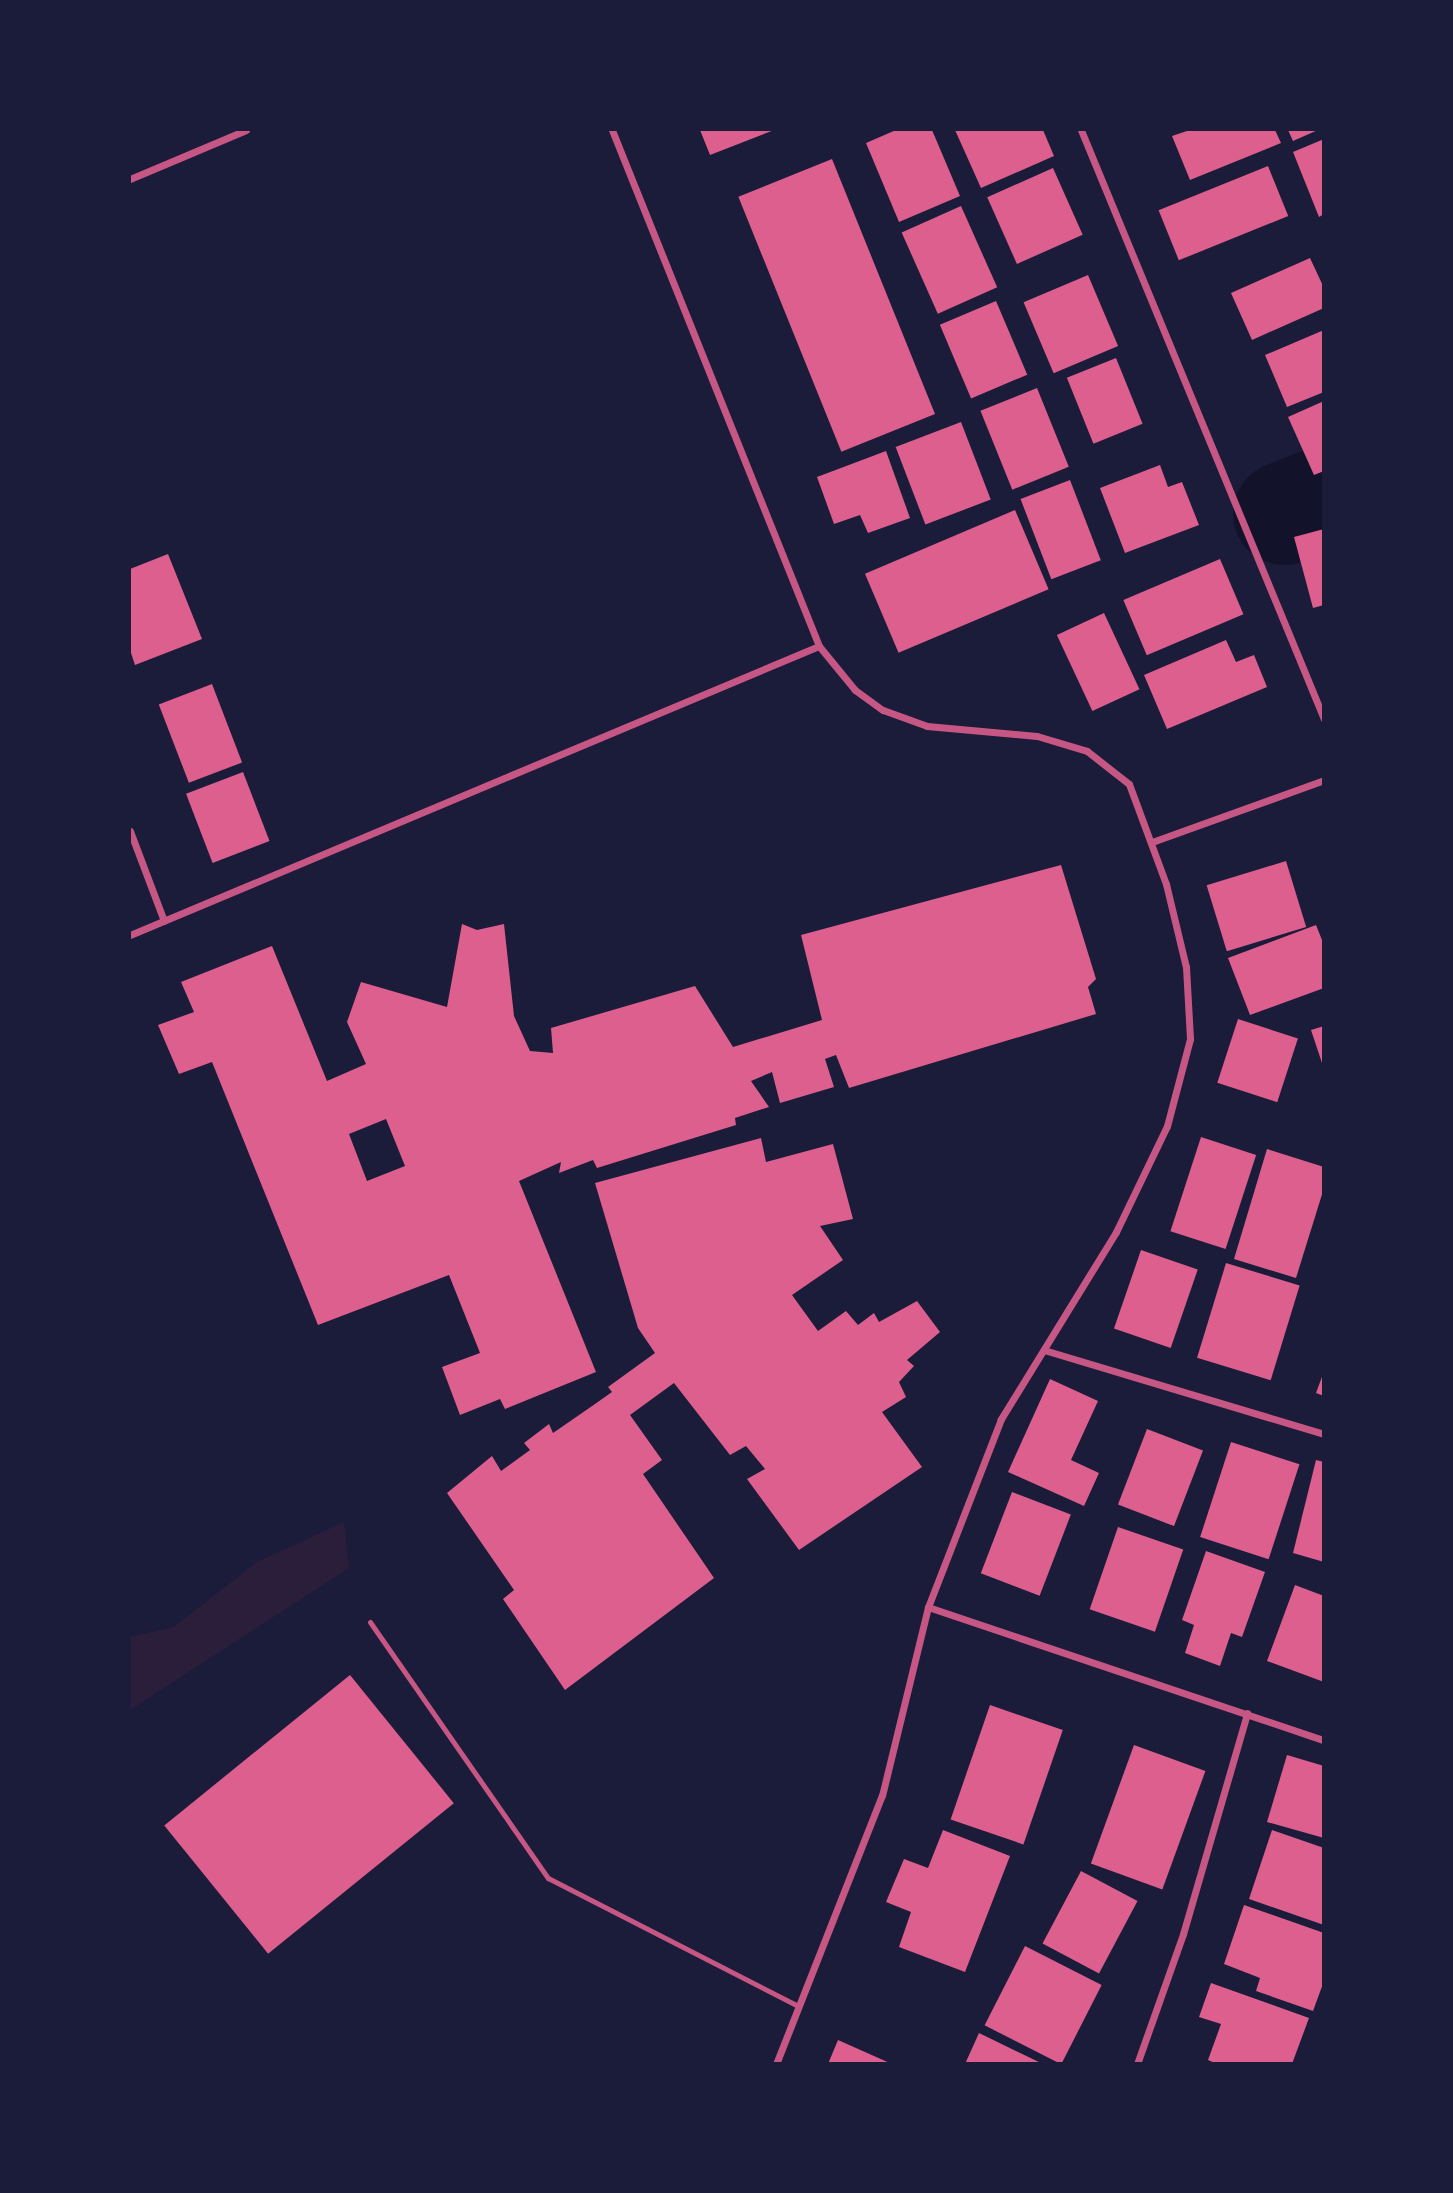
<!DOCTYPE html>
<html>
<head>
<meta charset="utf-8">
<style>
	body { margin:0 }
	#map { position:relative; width:1453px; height:2193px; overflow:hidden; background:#1b1b3a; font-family:"Titillium Web",sans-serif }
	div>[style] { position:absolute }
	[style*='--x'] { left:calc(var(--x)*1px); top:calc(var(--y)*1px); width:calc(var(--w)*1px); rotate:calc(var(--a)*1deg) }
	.green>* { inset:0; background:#2a1e3b }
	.river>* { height:103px; margin:-51.5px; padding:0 51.5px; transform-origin:51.5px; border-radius:51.5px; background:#12122b }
	.building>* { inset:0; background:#dd5f8e; transform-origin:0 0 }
	.service>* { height:5px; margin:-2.5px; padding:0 2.5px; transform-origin:2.5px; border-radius:2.5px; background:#c65784 }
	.minor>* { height:7px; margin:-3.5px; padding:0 3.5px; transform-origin:3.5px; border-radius:3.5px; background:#c65784 }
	span { translate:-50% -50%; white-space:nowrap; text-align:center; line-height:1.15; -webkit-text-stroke:7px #1b1b3a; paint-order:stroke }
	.frame { position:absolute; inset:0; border:131px solid #1b1b3a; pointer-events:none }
</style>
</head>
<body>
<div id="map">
	<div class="green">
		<div style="clip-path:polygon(344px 1522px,349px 1568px,130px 1710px,130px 1637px,174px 1627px,257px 1562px)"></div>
	</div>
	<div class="river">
		<div style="--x:1284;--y:513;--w:43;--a:-21.8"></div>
	</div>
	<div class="building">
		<div style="clip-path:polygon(700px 130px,774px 130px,710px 155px)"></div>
		<div style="clip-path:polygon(896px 130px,932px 130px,960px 196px,899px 222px,866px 143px)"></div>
		<div style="clip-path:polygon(955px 130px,1043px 130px,1054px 156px,981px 188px)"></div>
		<div style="clip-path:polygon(1190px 130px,1275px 130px,1281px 143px,1190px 180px,1172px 136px)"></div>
		<div style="clip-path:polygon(1288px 130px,1318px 130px,1293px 141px)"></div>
		<div style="clip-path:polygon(1324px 139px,1324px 214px,1319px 217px,1293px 152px)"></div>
		<div style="left:832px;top:159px;width:275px;height:101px;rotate:68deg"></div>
		<div style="left:1268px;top:166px;width:54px;height:118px;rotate:68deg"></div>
		<div style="left:1053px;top:168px;width:73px;height:72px;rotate:66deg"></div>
		<div style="left:961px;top:206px;width:89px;height:65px;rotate:66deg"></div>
		<div style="clip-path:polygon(1310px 258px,1324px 288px,1324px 308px,1252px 340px,1231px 293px)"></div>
		<div style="left:1088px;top:275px;width:77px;height:70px;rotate:67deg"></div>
		<div style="left:996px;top:301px;width:80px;height:61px;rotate:67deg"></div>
		<div style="clip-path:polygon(1324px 330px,1324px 392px,1287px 407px,1265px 355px)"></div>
		<div style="left:1116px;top:358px;width:71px;height:53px;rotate:68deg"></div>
		<div style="left:1037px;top:388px;width:85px;height:61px;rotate:68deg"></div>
		<div style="clip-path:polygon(1324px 401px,1324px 471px,1314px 475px,1288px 417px)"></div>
		<div style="left:961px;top:422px;width:83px;height:70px;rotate:69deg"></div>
		<div style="clip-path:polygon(886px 451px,910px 518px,868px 533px,860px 515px,834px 524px,817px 477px)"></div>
		<div style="clip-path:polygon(1160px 465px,1168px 487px,1182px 482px,1199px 525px,1125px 553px,1100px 488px)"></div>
		<div style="left:1070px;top:480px;width:86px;height:53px;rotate:69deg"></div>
		<div style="left:1015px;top:510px;width:86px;height:163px;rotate:67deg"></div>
		<div style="clip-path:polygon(1324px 529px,1324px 605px,1313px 608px,1294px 537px)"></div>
		<div style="clip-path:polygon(168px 554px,202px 639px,135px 665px,130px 650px,130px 569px)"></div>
		<div style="left:1220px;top:559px;width:60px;height:105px;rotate:67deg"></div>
		<div style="left:1104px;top:613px;width:84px;height:52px;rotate:65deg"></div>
		<div style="clip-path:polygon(1226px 640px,1236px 662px,1254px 655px,1267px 687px,1167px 729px,1144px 675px)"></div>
		<div style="left:212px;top:684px;width:84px;height:57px;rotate:69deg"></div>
		<div style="left:243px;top:772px;width:74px;height:61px;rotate:69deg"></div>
		<div style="left:1286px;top:861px;width:69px;height:83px;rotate:73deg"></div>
		<div style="clip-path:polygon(evenodd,1061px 865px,1096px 979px,1088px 987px,1096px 1014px,849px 1088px,836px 1055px,825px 1059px,834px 1087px,780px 1103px,772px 1072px,751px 1081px,769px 1107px,735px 1118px,736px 1125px,597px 1168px,593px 1160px,559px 1173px,561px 1162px,519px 1181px,596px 1372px,505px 1409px,500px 1399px,460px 1415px,442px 1367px,480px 1353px,449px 1275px,318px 1325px,212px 1062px,179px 1074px,158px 1025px,194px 1012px,181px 982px,272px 946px,327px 1081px,366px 1064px,347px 1022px,361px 982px,447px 1007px,462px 924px,477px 930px,504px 924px,514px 1016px,530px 1051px,553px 1053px,551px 1028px,695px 986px,733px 1047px,822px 1020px,801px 935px,1061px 865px,386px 1119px,405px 1166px,367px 1181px,349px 1134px,386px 1119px)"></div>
		<div style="clip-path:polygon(1316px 925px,1324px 945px,1324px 988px,1250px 1015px,1228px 958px)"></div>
		<div style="left:1238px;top:1019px;width:63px;height:67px;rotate:18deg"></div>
		<div style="clip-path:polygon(1324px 1026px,1324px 1066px,1323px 1066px,1311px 1030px)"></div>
		<div style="left:1201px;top:1137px;width:58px;height:99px;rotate:18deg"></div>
		<div style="clip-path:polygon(761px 1138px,766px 1162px,833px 1144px,853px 1219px,820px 1226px,843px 1260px,792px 1295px,818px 1331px,846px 1311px,858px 1325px,874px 1313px,879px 1322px,917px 1301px,940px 1332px,907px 1360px,914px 1366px,899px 1382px,906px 1397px,882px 1412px,922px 1467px,799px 1550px,747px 1479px,765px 1469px,746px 1446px,730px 1455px,674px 1383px,630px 1415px,662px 1460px,643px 1474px,714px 1578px,565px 1690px,503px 1599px,514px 1590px,447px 1493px,492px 1456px,501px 1471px,530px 1450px,524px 1443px,549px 1424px,553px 1433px,595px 1404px,612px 1392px,608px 1387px,655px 1353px,638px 1328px,595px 1183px)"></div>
		<div style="clip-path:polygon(1267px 1149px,1324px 1167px,1324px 1188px,1296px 1278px,1234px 1259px)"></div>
		<div style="left:1141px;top:1250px;width:60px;height:83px;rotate:19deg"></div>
		<div style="left:1226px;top:1263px;width:77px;height:99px;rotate:17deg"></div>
		<div style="clip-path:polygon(1323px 1374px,1324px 1374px,1324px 1396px,1316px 1393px)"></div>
		<div style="clip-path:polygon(1050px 1379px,1098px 1401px,1071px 1460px,1099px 1473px,1084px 1506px,1008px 1472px)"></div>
		<div style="left:1147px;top:1429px;width:60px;height:81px;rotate:21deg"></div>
		<div style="left:1231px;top:1442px;width:72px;height:100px;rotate:18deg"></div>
		<div style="clip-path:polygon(1316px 1460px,1324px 1462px,1324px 1562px,1293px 1553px)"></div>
		<div style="left:1012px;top:1492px;width:63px;height:87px;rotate:21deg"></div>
		<div style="left:1118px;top:1527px;width:69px;height:87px;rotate:19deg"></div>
		<div style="clip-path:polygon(1206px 1551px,1265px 1572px,1242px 1637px,1231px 1633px,1220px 1666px,1185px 1653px,1194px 1625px,1182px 1620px)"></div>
		<div style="clip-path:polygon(1295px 1585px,1324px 1596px,1324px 1682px,1267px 1661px)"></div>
		<div style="left:350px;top:1675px;width:165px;height:239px;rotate:51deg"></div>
		<div style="left:990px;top:1705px;width:77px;height:121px;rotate:19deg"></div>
		<div style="left:1134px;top:1745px;width:76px;height:126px;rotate:20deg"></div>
		<div style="clip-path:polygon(1287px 1755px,1324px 1766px,1324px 1838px,1267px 1822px)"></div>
		<div style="clip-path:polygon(943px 1830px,1010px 1856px,965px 1972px,899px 1947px,911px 1912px,886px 1902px,904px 1859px,928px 1868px)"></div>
		<div style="clip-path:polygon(1272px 1830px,1324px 1848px,1324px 1925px,1249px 1899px)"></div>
		<div style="left:1081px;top:1871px;width:64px;height:82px;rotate:28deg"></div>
		<div style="clip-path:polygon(1244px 1905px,1324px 1933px,1324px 1981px,1313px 2011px,1256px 1991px,1260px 1978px,1224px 1964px)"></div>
		<div style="left:1025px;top:1946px;width:86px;height:89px;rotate:27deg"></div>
		<div style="clip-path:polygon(1211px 1983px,1309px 2018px,1292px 2064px,1217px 2064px,1208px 2060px,1221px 2024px,1199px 2017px)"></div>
		<div style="clip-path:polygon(979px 2033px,1043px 2064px,965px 2064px)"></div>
		<div style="clip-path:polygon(838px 2040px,892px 2064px,828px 2064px)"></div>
	</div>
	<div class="service">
		<div style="--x:370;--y:1622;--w:312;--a:55.2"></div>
		<div style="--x:548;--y:1878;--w:281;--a:27.1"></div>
	</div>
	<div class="minor">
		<div style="--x:612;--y:130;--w:556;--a:68.14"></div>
		<div style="--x:819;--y:646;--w:57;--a:50.7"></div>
		<div style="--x:855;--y:690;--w:34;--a:36"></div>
		<div style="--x:883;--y:710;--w:47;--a:20"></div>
		<div style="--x:927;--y:726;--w:110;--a:5.2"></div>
		<div style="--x:1037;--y:736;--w:52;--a:16.7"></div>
		<div style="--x:1087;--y:751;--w:53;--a:38.2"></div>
		<div style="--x:1129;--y:784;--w:107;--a:69.7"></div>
		<div style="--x:1166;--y:884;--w:85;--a:76.5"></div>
		<div style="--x:1186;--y:967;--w:72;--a:86.8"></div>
		<div style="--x:1190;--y:1039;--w:90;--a:104.8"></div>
		<div style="--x:1167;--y:1126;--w:118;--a:115.7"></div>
		<div style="--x:1116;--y:1232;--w:220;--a:121.6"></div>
		<div style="--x:1001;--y:1419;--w:202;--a:111.2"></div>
		<div style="--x:928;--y:1607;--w:194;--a:103.7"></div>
		<div style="--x:882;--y:1795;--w:289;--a:111.5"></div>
		<div style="--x:1081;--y:130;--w:637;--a:67.58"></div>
		<div style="--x:130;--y:179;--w:126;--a:-22.9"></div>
		<div style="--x:130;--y:831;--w:96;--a:69.3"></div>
		<div style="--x:1152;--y:842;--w:183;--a:-19.8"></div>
		<div style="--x:130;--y:935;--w:747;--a:-22.76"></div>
		<div style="--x:1044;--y:1350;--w:292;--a:16.7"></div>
		<div style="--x:928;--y:1607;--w:418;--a:18.6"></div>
		<div style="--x:1137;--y:2064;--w:138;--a:-70.5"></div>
		<div style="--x:1183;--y:1934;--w:230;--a:-73.8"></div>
	</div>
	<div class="frame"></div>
</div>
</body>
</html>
